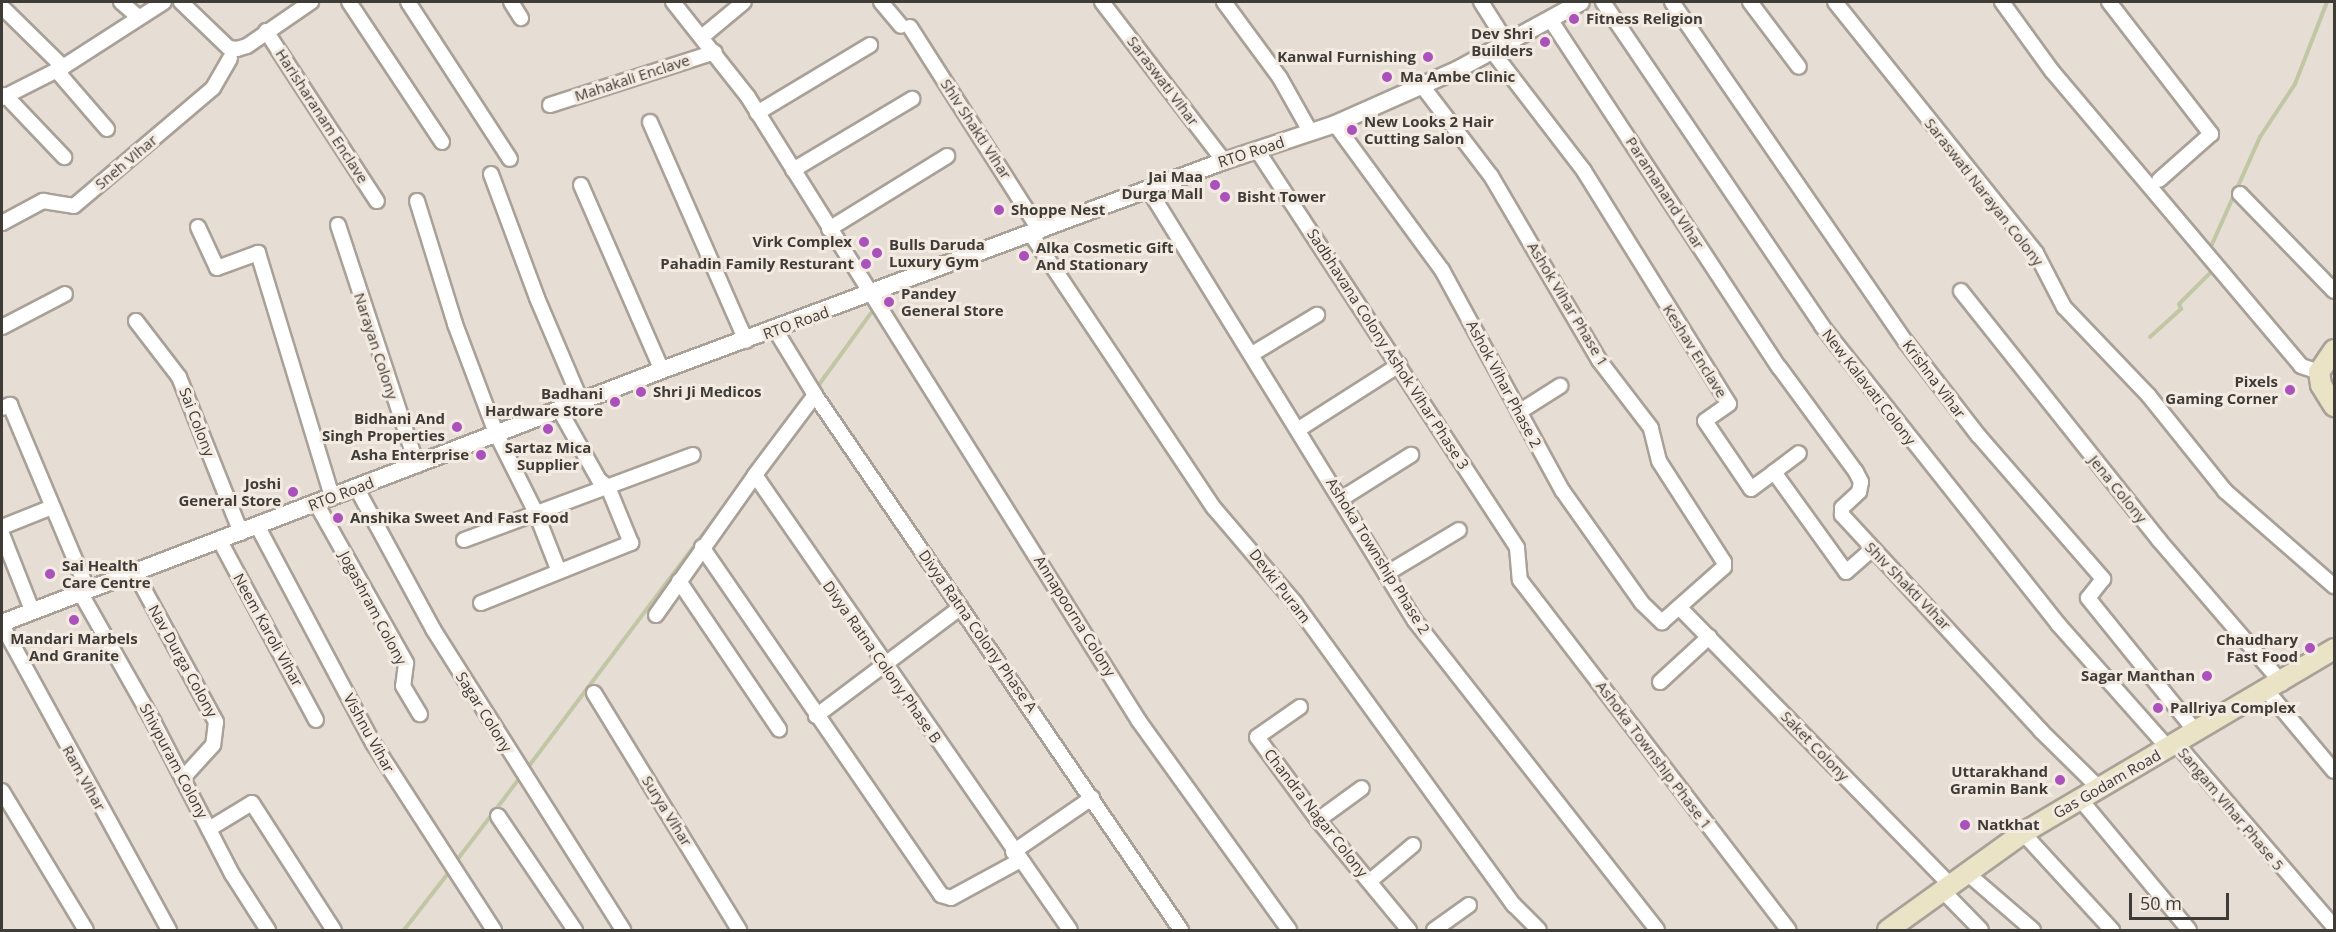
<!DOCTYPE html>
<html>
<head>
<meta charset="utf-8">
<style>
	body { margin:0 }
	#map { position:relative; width:2336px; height:932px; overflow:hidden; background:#e6ddd4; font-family:"Open Sans",sans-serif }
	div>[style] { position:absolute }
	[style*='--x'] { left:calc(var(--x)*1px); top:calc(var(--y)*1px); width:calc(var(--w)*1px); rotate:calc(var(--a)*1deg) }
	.stream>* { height:4px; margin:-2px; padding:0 2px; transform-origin:2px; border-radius:2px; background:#c1c7a4 }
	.roads { filter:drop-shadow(2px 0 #a9a198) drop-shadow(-2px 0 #a9a198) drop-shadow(0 2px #a9a198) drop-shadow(0 -2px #a9a198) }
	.minor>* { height:14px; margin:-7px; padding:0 7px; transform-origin:7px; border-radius:7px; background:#fff }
	.tertiary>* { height:16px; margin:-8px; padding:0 8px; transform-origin:8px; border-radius:8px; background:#fff }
	.secondary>* { height:20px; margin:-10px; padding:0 10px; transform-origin:10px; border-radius:10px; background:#ebe3c6 }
	.dots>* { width:16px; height:16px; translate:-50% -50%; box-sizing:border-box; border:3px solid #f3ebe1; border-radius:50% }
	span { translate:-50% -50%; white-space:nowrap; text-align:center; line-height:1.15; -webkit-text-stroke:6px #f3ebe1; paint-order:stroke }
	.poi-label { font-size:15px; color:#3f3b37; font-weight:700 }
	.left { translate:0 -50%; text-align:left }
	.right { translate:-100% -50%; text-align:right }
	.street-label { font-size:15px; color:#3f3b37 }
	.frame { position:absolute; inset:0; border:3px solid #3f3b37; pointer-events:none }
	.scale { position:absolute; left:2129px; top:893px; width:100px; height:27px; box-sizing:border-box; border:3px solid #3f3b37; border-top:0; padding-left:8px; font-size:18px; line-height:21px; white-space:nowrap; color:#3f3b37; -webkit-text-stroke:4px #f3ebe1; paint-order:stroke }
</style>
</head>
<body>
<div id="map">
	<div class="stream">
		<div style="--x:2209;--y:251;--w:125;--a:-65.9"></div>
		<div style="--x:2260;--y:137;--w:64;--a:-56.6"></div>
		<div style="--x:2295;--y:84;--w:88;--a:-68.7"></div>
		<div style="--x:2150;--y:337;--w:42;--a:-42.1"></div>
		<div style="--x:2181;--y:309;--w:5;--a:-112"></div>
		<div style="--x:2179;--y:304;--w:48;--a:-45"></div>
		<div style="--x:818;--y:386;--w:90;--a:-54"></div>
		<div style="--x:526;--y:770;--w:336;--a:-53.1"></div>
		<div style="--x:457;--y:860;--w:102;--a:-52.6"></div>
		<div style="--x:404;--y:930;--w:75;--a:-52.1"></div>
	</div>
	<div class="roads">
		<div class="minor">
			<div style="--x:121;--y:2;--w:21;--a:41"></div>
			<div style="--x:181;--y:2;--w:66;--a:43.8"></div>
			<div style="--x:229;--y:48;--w:8;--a:7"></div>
			<div style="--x:237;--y:49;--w:10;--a:-17"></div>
			<div style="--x:247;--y:46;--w:78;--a:-34.5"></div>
			<div style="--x:349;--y:2;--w:168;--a:56.4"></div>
			<div style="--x:408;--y:2;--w:187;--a:57"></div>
			<div style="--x:511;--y:2;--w:19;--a:58"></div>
			<div style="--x:673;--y:2;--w:121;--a:51.7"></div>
			<div style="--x:748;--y:97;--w:736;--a:57.93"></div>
			<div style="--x:1139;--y:721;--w:257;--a:54.3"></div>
			<div style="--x:881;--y:2;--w:31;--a:50"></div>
			<div style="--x:1102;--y:2;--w:200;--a:52.5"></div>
			<div style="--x:1224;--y:2;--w:94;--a:53.6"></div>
			<div style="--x:1280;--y:78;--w:63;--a:60.6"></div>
			<div style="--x:1481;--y:2;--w:49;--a:57.6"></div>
			<div style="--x:1603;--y:2;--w:391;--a:55.9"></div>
			<div style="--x:1822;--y:326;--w:380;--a:51.6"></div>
			<div style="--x:2058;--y:624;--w:166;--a:48.4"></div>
			<div style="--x:1672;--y:2;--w:413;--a:55.5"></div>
			<div style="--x:1906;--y:342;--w:118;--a:52.3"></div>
			<div style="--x:1978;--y:435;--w:191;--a:49"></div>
			<div style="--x:2103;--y:579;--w:24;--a:128"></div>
			<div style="--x:2088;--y:598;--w:172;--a:51.1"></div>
			<div style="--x:1750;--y:2;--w:81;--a:53"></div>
			<div style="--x:1835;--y:2;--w:322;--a:51.3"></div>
			<div style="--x:2036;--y:253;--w:61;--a:62.6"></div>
			<div style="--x:2064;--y:307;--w:123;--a:46.3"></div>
			<div style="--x:2149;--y:396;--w:122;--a:51.3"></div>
			<div style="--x:2225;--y:491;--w:145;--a:41.1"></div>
			<div style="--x:2002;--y:2;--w:85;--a:54.1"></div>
			<div style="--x:2052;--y:71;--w:386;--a:49.8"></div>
			<div style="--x:2301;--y:366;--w:19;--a:18"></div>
			<div style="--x:2109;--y:2;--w:167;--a:52.3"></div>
			<div style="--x:2211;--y:134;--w:69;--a:138.5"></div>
			<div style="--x:2;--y:7;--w:86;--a:44.5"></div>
			<div style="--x:1550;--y:19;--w:417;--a:56.7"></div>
			<div style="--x:1779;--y:367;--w:130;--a:53.7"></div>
			<div style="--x:1856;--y:472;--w:11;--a:63"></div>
			<div style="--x:1861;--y:482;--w:10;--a:101"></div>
			<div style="--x:1859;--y:492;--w:23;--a:137"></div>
			<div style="--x:1842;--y:508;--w:7;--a:90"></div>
			<div style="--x:1842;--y:515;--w:294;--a:47.3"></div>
			<div style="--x:2041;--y:731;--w:81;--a:44.5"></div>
			<div style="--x:910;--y:27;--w:242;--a:57.5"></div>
			<div style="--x:266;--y:31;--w:203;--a:56.9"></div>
			<div style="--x:703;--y:36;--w:53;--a:-39.7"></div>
			<div style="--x:1492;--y:51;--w:151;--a:52.5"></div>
			<div style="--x:1584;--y:171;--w:274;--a:58.1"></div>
			<div style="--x:1729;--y:404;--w:29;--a:145"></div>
			<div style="--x:1705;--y:421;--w:82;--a:55.9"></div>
			<div style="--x:1751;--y:489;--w:29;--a:-36"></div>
			<div style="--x:1774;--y:472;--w:123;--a:54.2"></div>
			<div style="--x:1846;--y:572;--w:35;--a:-41"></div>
			<div style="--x:56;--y:70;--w:78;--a:49.2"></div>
			<div style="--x:5;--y:95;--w:86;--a:46.4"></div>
			<div style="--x:2;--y:98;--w:68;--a:-26.9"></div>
			<div style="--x:63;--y:67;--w:120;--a:-32.8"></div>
			<div style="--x:550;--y:105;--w:173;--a:-17.8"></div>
			<div style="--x:757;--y:113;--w:132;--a:-31"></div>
			<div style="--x:650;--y:122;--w:239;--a:66.3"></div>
			<div style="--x:1335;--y:124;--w:181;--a:53.8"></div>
			<div style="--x:1442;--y:270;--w:251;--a:61.4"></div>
			<div style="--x:1562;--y:490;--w:138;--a:54.7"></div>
			<div style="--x:1642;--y:603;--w:28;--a:44"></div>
			<div style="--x:1662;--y:622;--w:83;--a:-41.6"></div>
			<div style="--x:1724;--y:567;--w:5;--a:-90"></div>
			<div style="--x:1724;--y:562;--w:120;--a:-122.8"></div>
			<div style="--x:1659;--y:461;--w:34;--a:-104"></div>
			<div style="--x:1651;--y:428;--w:86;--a:-127.4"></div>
			<div style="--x:1599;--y:360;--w:213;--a:-120.4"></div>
			<div style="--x:1491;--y:176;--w:112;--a:-127.4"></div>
			<div style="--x:1257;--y:150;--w:475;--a:56.8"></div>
			<div style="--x:1517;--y:548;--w:32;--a:85"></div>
			<div style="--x:1520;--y:580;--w:441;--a:52.5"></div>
			<div style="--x:793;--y:170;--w:139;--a:-30.8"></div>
			<div style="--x:491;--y:174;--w:132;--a:69.6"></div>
			<div style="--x:537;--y:298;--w:112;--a:66.9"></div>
			<div style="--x:581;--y:185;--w:202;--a:66.4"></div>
			<div style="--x:1149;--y:190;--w:506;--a:58.32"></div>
			<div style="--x:1415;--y:621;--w:392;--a:51.9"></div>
			<div style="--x:2240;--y:194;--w:135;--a:45.9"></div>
			<div style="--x:417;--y:201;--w:129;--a:72.8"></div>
			<div style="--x:455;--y:324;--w:116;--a:69.4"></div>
			<div style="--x:496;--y:433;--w:89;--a:63.4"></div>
			<div style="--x:536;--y:513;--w:60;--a:68.6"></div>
			<div style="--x:2;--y:223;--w:47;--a:-28.2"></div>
			<div style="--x:43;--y:201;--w:31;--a:9"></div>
			<div style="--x:74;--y:206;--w:182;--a:-40.3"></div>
			<div style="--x:213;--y:88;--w:34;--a:-60"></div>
			<div style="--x:338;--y:225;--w:253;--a:71.8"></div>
			<div style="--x:198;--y:227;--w:45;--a:65.1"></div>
			<div style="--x:217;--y:268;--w:44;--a:-20.1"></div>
			<div style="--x:258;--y:253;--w:254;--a:73.1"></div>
			<div style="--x:829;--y:229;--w:139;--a:-31.7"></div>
			<div style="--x:1031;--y:234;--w:329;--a:56.3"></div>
			<div style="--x:1214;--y:508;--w:125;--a:49.5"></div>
			<div style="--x:1295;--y:603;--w:373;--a:54.1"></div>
			<div style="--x:1514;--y:905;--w:35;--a:45"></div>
			<div style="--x:1961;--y:291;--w:318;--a:51.5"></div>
			<div style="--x:2159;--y:540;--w:189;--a:49.3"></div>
			<div style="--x:136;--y:321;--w:71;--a:52.5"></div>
			<div style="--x:179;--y:377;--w:168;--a:68.3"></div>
			<div style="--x:2;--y:327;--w:71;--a:-27.6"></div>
			<div style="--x:776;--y:331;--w:75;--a:58.6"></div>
			<div style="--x:815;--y:395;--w:648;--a:55.62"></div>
			<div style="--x:1252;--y:354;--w:76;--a:-31"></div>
			<div style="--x:815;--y:395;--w:100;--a:126.9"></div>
			<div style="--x:755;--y:475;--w:553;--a:55.3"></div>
			<div style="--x:2;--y:408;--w:9;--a:-21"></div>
			<div style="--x:10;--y:405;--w:199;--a:67.2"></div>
			<div style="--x:1519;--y:412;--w:49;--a:-32.4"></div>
			<div style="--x:1299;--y:429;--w:119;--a:-32.6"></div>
			<div style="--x:1774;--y:472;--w:31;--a:-37"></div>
			<div style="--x:356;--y:487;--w:162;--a:61.5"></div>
			<div style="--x:433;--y:629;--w:356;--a:57.7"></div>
			<div style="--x:1341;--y:499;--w:83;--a:-32.2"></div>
			<div style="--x:316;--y:503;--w:184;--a:60.6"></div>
			<div style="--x:406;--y:663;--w:23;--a:97"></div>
			<div style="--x:403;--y:686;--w:33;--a:59"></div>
			<div style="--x:2;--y:527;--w:54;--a:-21.8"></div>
			<div style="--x:258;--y:527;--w:245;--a:62"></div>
			<div style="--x:373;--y:743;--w:223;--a:57.1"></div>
			<div style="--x:2;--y:534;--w:82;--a:68.5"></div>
			<div style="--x:464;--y:540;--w:244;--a:-20.4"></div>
			<div style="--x:220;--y:541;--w:203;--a:61.8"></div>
			<div style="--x:702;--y:547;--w:422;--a:55.5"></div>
			<div style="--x:941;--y:895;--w:10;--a:17"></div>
			<div style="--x:951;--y:898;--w:77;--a:-28.6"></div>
			<div style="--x:134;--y:571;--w:172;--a:61.5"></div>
			<div style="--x:216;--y:722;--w:23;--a:97"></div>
			<div style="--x:213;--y:745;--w:45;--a:132.3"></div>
			<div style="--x:1386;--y:574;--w:85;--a:-31.1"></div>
			<div style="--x:679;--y:581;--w:179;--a:56"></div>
			<div style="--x:80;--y:592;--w:150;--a:60.5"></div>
			<div style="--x:154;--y:723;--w:170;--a:62.7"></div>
			<div style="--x:232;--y:874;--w:67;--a:57.3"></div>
			<div style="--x:481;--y:603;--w:162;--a:-21.8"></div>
			<div style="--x:631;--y:543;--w:61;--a:-112.3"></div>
			<div style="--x:608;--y:487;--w:11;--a:-142"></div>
			<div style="--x:599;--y:480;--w:81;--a:-119.4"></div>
			<div style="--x:1679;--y:607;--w:388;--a:45.7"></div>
			<div style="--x:656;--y:615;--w:171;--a:-54.7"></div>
			<div style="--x:2;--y:625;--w:348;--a:61.3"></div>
			<div style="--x:1660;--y:682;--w:67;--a:-42.6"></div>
			<div style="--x:2267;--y:691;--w:104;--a:50.1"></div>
			<div style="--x:594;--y:693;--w:278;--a:58.5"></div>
			<div style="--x:1300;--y:707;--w:52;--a:145.1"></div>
			<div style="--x:1257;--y:737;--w:103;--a:53.7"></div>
			<div style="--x:1318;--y:820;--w:143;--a:50.4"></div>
			<div style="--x:816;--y:716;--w:181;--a:-36.9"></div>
			<div style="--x:2176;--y:743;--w:243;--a:49.3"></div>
			<div style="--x:2;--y:791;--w:162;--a:58.9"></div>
			<div style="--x:2080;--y:799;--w:170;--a:50.2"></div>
			<div style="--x:498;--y:816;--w:138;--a:56"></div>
			<div style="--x:1318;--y:820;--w:54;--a:-36"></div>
			<div style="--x:209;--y:829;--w:50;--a:-31.2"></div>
			<div style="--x:252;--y:803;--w:151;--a:57.2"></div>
			<div style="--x:2023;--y:833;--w:132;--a:47.5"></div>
			<div style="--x:1013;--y:852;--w:96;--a:-34.4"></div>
			<div style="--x:1967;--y:873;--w:87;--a:40.8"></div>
			<div style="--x:1370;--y:881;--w:56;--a:-39.9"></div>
			<div style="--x:1943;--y:891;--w:54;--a:45.7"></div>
			<div style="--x:1434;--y:930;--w:43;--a:-35.5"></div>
		</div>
		<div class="tertiary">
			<div style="--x:2;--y:623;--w:707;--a:-20.97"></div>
			<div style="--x:662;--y:370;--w:600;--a:-20.4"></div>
			<div style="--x:1224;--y:161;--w:117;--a:-18.4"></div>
			<div style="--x:1335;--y:124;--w:133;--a:-23.9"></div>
			<div style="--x:1457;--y:70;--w:141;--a:-28.7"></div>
		</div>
		<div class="secondary">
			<div style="--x:2334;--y:350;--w:27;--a:124"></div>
			<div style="--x:2319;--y:372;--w:13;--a:81"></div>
			<div style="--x:2321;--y:385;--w:25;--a:58"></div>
			<div style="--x:1888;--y:930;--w:166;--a:-35.7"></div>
			<div style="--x:2023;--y:833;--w:361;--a:-30.6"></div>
		</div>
	</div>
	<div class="dots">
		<div style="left:1574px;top:19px;background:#aa51bc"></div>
		<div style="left:1545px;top:42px;background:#aa51bc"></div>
		<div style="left:1428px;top:57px;background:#aa51bc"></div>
		<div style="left:1387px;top:77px;background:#aa51bc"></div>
		<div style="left:1352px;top:130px;background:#aa51bc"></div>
		<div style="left:1215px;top:185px;background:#aa51bc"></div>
		<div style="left:1225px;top:197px;background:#aa51bc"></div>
		<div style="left:999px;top:210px;background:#aa51bc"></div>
		<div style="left:864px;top:242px;background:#aa51bc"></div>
		<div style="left:877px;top:253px;background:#aa51bc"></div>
		<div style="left:1024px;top:256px;background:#aa51bc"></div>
		<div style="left:866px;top:264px;background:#aa51bc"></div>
		<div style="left:889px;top:302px;background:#aa51bc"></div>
		<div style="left:2290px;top:390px;background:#aa51bc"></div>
		<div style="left:641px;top:392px;background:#aa51bc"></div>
		<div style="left:615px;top:402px;background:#aa51bc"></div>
		<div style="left:457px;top:427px;background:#aa51bc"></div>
		<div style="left:548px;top:429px;background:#aa51bc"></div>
		<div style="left:481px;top:455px;background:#aa51bc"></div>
		<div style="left:293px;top:492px;background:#aa51bc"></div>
		<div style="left:338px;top:518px;background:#aa51bc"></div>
		<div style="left:50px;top:574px;background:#aa51bc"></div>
		<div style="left:74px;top:620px;background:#aa51bc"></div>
		<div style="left:2310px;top:648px;background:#aa51bc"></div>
		<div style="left:2207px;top:676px;background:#aa51bc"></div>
		<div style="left:2158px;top:708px;background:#aa51bc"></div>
		<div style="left:2060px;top:780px;background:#aa51bc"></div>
		<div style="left:1965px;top:825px;background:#aa51bc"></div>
	</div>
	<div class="poi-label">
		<span class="left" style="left:1586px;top:19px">Fitness Religion</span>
		<span class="right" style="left:1533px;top:42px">Dev Shri<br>Builders</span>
		<span class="right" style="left:1416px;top:57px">Kanwal Furnishing</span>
		<span class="left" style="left:1400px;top:77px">Ma Ambe Clinic</span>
		<span class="left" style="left:1364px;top:130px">New Looks 2 Hair<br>Cutting Salon</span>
		<span class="right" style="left:1203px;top:185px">Jai Maa<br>Durga Mall</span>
		<span class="left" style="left:1237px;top:197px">Bisht Tower</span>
		<span class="left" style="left:1011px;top:210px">Shoppe Nest</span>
		<span class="right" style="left:852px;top:242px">Virk Complex</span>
		<span class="left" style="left:889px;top:253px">Bulls Daruda<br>Luxury Gym</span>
		<span class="left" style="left:1036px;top:256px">Alka Cosmetic Gift<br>And Stationary</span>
		<span class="right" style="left:854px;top:264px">Pahadin Family Resturant</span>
		<span class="left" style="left:901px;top:302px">Pandey<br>General Store</span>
		<span class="right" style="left:2278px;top:390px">Pixels<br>Gaming Corner</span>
		<span class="left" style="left:653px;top:392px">Shri Ji Medicos</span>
		<span class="right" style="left:603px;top:402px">Badhani<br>Hardware Store</span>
		<span class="right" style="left:445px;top:427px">Bidhani And<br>Singh Properties</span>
		<span style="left:548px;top:456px">Sartaz Mica<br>Supplier</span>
		<span class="right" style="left:469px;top:455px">Asha Enterprise</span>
		<span class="right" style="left:281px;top:492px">Joshi<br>General Store</span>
		<span class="left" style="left:350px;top:518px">Anshika Sweet And Fast Food</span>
		<span class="left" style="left:62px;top:574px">Sai Health<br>Care Centre</span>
		<span style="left:74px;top:647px">Mandari Marbels<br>And Granite</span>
		<span class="right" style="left:2298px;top:648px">Chaudhary<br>Fast Food</span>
		<span class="right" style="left:2195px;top:676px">Sagar Manthan</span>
		<span class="left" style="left:2170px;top:708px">Pallriya Complex</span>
		<span class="right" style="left:2048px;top:780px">Uttarakhand<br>Gramin Bank</span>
		<span class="left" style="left:1977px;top:825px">Natkhat</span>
	</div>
	<div class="street-label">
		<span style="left:632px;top:78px;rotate:-18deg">Mahakali Enclave</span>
		<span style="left:1163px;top:81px;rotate:53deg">Saraswati Vihar</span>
		<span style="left:322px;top:116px;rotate:57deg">Harisharanam Enclave</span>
		<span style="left:976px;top:129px;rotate:57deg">Shiv Shakti Vihar</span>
		<span style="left:1251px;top:152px;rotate:-18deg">RTO Road</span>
		<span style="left:126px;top:162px;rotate:-40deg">Sneh Vihar</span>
		<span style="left:1984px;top:192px;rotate:52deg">Saraswati Narayan Colony</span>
		<span style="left:1665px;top:193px;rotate:57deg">Paramanand Vihar</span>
		<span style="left:1568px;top:304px;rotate:59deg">Ashok Vihar Phase 1</span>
		<span style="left:796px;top:323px;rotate:-20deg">RTO Road</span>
		<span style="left:376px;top:346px;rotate:72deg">Narayan Colony</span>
		<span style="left:1388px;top:349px;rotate:57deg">Sadbhavana Colony Ashok Vihar Phase 3</span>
		<span style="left:1695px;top:351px;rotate:58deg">Keshav Enclave</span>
		<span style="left:1934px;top:379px;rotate:53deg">Krishna Vihar</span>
		<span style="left:1504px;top:384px;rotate:62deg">Ashok Vihar Phase 2</span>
		<span style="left:1869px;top:387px;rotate:52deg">New Kalavati Colony</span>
		<span style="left:197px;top:422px;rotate:69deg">Sai Colony</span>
		<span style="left:2118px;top:489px;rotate:51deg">Jena Colony</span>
		<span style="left:341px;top:494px;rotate:-21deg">RTO Road</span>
		<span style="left:1378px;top:556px;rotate:58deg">Ashoka Township Phase 2</span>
		<span style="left:1280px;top:586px;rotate:52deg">Devki Puram</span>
		<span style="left:1908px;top:586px;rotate:46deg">Shiv Shakti Vihar</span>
		<span style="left:373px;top:608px;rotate:62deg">Jogashram Colony</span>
		<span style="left:1075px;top:616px;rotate:58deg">Annapoorna Colony</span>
		<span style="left:268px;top:630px;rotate:61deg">Neem Karoli Vihar</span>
		<span style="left:978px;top:631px;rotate:55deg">Divya Ratna Colony Phase A</span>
		<span style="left:183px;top:661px;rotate:61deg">Nav Durga Colony</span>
		<span style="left:882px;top:662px;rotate:55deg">Divya Ratna Colony Phase B</span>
		<span style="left:484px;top:712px;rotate:58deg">Sagar Colony</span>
		<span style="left:369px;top:733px;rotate:61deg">Vishnu Vihar</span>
		<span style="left:1815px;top:746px;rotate:46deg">Saket Colony</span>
		<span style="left:1654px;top:755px;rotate:53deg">Ashoka Township Phase 1</span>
		<span style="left:174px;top:761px;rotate:62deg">Shivpuram Colony</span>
		<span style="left:84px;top:778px;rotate:61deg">Ram Vihar</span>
		<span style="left:2107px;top:784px;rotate:-30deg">Gas Godam Road</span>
		<span style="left:2231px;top:809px;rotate:50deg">Sangam Vihar Phase 5</span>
		<span style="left:667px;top:811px;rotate:58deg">Surya Vihar</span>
		<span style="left:1316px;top:813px;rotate:52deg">Chandra Nagar Colony</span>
	</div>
	<div class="frame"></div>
	<div class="scale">50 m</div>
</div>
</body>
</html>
